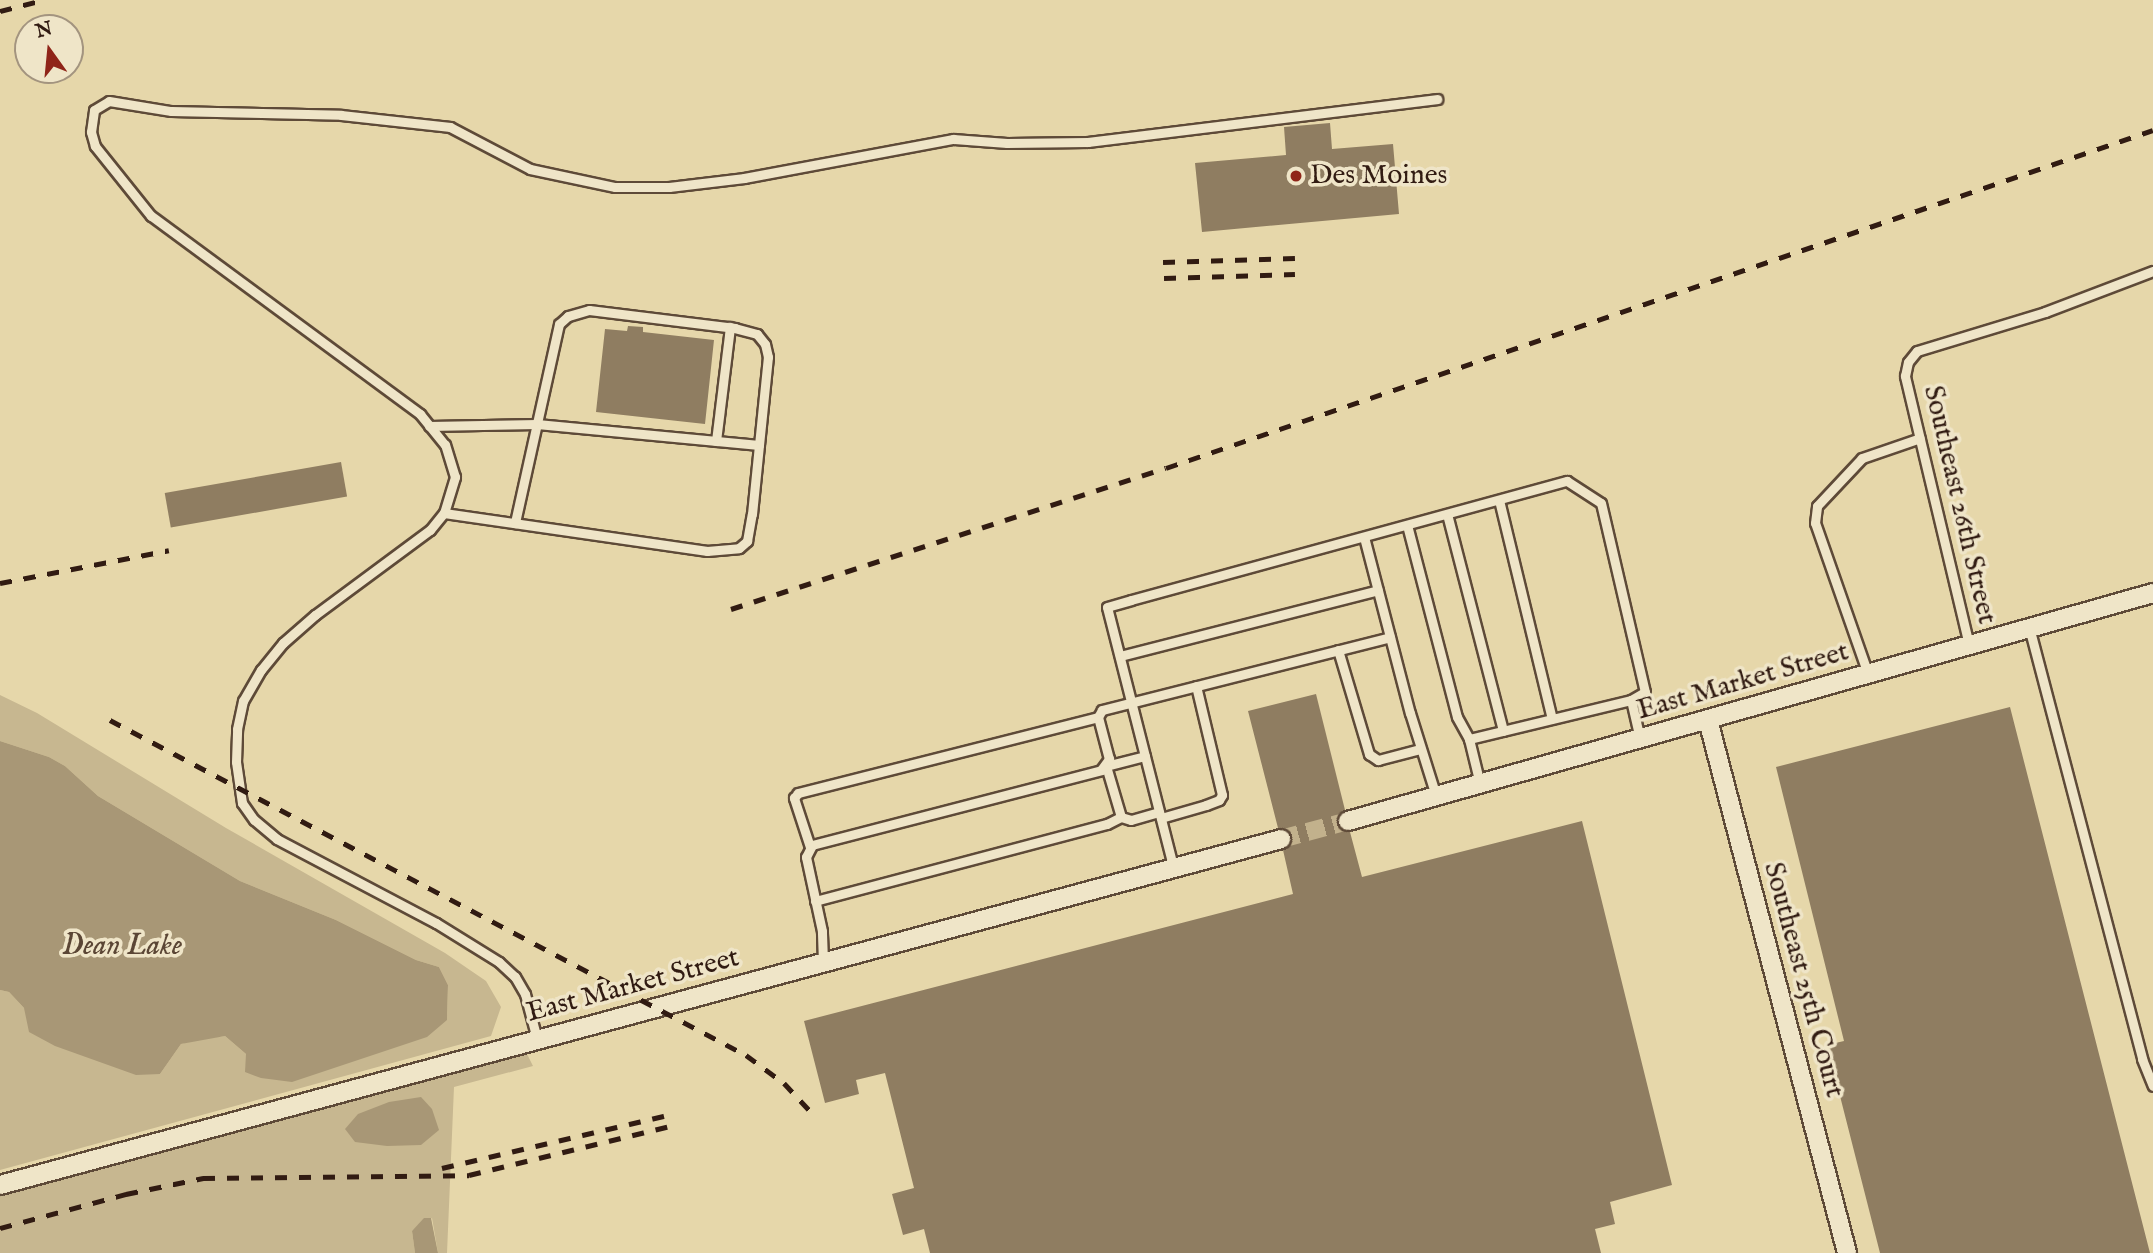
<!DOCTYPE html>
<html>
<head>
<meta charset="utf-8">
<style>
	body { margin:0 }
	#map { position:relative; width:2153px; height:1253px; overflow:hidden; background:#e6d7aa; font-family:"IM FELL English",serif }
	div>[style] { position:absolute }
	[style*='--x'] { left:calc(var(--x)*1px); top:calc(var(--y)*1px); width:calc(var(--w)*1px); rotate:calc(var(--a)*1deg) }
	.green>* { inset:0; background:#c7b790 }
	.water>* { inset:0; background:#a89776 }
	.building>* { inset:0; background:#8f7d61; transform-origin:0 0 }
	.minor-tunnel>* { height:18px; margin-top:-9px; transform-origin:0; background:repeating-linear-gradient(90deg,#c2b18c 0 18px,transparent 0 27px) }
	.roads { filter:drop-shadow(2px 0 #5e4a38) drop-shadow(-2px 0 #5e4a38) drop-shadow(0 2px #5e4a38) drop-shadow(0 -2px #5e4a38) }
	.service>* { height:9px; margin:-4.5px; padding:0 4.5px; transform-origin:4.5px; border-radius:4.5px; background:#efe5c8 }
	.minor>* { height:18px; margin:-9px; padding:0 9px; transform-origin:9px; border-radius:9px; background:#efe5c8 }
	.rail>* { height:5px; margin-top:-2.5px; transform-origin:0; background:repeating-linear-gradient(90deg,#311b12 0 12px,transparent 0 24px) }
	.dots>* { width:19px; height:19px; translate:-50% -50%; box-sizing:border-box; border:4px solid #efe5c8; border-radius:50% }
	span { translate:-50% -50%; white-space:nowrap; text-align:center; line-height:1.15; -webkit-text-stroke:7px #efe5c8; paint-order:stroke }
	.poi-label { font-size:28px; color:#311b12 }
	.left { translate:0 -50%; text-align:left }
	.street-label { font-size:28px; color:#311b12 }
	.water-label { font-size:30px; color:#5b4635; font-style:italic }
	.north { position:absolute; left:14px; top:14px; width:70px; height:70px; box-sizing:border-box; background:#efe5c8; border:2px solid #a3947f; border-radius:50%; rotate:345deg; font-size:19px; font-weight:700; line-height:28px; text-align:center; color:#311b12 }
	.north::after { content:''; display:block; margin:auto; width:24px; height:32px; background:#8f2418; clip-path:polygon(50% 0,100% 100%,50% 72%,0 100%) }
</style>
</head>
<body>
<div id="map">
	<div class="green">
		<div style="clip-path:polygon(0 695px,37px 713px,226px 828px,445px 953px,486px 981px,501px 1007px,491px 1036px,0 1170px,0 990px,9px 992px,24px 1008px,160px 1074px,181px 1044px,199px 1039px,225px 1036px,246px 1054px,447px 1020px,448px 985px,439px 967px,416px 960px,336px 920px,240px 881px,98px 796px,65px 766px,49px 757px,0 741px)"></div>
		<div style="clip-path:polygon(526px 1052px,533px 1066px,454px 1087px,447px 1253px,438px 1253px,432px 1218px,412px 1231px,415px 1253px,0 1253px,0 1194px)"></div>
	</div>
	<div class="water">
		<div style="clip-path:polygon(0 741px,49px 757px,65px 766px,98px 796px,240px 881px,336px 920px,416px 960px,439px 967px,448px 985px,447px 1020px,427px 1037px,292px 1082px,261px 1078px,245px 1072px,246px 1054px,225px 1036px,181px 1044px,160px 1074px,136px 1075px,55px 1046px,29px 1032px,24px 1008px,9px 992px,0 990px)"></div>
		<div style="clip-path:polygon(421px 1097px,432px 1109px,439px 1130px,421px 1145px,387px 1146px,355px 1142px,345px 1129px,358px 1114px,389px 1102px)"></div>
		<div style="clip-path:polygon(424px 1218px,431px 1218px,438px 1253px,415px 1253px,412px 1231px)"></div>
	</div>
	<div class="building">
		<div style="clip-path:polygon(1330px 123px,1332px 149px,1393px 144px,1399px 214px,1202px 232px,1195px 163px,1286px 155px,1284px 127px)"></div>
		<div style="clip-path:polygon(628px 326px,643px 327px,643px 332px,714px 340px,705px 424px,596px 412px,605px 329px,627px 331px)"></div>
		<div style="left:341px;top:462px;width:35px;height:179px;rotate:80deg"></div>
		<div style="clip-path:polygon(1316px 694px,1345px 810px,1339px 814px,1337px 823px,1341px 830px,1350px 832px,1362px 877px,1582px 821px,1672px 1185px,1610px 1202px,1615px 1224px,1595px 1229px,1601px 1253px,930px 1253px,924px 1229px,903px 1235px,892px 1194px,914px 1188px,885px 1073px,856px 1080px,859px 1094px,825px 1103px,804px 1021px,1293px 894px,1283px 850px,1289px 846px,1292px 837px,1288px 831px,1278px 828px,1248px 711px)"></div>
		<div style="clip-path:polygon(2010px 707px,2150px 1253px,1880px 1253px,1827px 1045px,1844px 1041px,1776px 767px)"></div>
	</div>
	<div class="minor-tunnel">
		<div style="--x:1281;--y:839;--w:69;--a:-15"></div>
	</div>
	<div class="roads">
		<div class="service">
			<div style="--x:429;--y:426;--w:108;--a:-1.1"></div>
			<div style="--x:537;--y:424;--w:223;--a:5.4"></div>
			<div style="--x:716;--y:441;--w:115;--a:-83"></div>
			<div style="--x:1499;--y:500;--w:225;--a:76.4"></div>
			<div style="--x:444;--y:513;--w:266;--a:8.2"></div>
			<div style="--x:707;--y:551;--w:32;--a:-5"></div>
			<div style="--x:739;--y:548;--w:11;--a:-41"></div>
			<div style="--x:747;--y:541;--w:27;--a:-80"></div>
			<div style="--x:752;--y:514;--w:158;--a:-84.2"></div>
			<div style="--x:768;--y:357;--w:13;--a:-103"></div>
			<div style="--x:765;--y:344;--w:13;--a:-129"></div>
			<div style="--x:757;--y:334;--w:23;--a:-165"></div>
			<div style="--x:735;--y:328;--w:147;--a:-173"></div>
			<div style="--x:589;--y:310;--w:22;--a:164"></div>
			<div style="--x:568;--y:316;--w:12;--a:138"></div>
			<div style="--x:559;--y:324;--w:204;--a:102.5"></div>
			<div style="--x:1447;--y:514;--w:224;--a:75.5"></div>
			<div style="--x:1407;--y:525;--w:198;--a:75.4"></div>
			<div style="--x:1457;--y:717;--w:25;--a:61"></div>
			<div style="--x:1469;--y:739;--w:46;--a:76.3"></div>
			<div style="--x:1364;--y:537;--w:182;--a:75.4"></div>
			<div style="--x:1410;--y:713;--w:87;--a:72.6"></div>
			<div style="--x:2029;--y:627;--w:447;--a:75.3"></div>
			<div style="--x:2142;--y:1059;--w:29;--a:68"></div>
			<div style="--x:1969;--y:645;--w:277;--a:-103.4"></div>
			<div style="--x:1905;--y:376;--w:14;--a:-78"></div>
			<div style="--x:1908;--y:362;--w:14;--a:-51"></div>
			<div style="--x:1917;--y:351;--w:134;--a:-16.9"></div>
			<div style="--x:2045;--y:312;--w:116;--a:-20.8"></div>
			<div style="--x:1338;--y:650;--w:109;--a:73.4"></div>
			<div style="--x:1369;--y:754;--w:11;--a:34"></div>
			<div style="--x:1378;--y:760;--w:43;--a:-14.7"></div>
			<div style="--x:1120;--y:656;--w:266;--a:-14.3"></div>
			<div style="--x:1868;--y:674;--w:160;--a:-109.3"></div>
			<div style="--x:1815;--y:523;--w:17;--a:-83"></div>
			<div style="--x:1817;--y:506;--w:66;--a:-46.8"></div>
			<div style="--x:1862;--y:458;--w:61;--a:-19"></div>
			<div style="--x:1469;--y:739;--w:167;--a:-13.5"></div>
			<div style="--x:1145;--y:756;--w:40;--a:165.6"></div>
			<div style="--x:1106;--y:766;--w:53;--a:73.6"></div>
			<div style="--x:1121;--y:817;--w:10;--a:17"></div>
			<div style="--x:1131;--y:820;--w:29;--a:-16"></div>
			<div style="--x:1161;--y:818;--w:47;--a:-16.1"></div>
			<div style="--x:1206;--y:805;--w:14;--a:-21"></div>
			<div style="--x:1219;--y:800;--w:6;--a:-59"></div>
			<div style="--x:1222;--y:795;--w:112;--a:-103.4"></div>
			<div style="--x:810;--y:847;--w:52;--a:-108.1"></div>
			<div style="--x:794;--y:798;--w:6;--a:-51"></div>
			<div style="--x:798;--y:793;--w:309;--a:-14.2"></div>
			<div style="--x:1174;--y:870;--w:271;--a:-104.3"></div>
			<div style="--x:1107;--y:607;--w:25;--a:-16"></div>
			<div style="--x:1131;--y:600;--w:452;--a:-15.3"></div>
			<div style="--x:1567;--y:481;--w:40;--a:32.9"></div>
			<div style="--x:1601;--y:503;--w:194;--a:76.9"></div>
			<div style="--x:1645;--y:692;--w:16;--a:150"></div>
			<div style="--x:1631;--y:700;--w:40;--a:77"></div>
			<div style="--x:815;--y:901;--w:302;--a:-14.8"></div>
			<div style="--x:1107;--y:824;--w:16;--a:-27"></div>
			<div style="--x:823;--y:962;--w:31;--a:-92"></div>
			<div style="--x:822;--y:931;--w:76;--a:-102.2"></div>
			<div style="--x:806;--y:857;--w:13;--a:-63"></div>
			<div style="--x:812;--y:845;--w:299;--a:-14.5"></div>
			<div style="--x:1101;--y:770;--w:14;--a:-54"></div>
			<div style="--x:1109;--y:759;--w:43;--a:-104.7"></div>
			<div style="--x:1098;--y:717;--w:8;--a:-60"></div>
			<div style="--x:1102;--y:710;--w:297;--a:-14.2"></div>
			<div style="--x:537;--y:1039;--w:47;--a:-104.9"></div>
			<div style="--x:525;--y:994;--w:20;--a:-120"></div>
			<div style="--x:515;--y:977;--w:22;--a:-137"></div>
			<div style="--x:499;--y:962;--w:74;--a:-148.2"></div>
			<div style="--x:436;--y:923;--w:180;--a:-152.2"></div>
			<div style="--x:277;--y:839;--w:30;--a:-140"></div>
			<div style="--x:254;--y:820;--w:21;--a:-125"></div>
			<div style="--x:242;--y:803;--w:41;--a:-98.3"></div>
			<div style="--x:236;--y:762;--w:33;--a:-88"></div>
			<div style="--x:237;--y:729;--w:29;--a:-78"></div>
			<div style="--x:243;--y:701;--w:36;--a:-60"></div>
			<div style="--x:261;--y:670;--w:35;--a:-51"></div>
			<div style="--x:283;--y:643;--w:43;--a:-41.2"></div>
			<div style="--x:315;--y:615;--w:143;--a:-36.5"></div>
			<div style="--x:430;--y:530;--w:22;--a:-51"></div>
			<div style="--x:444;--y:513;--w:38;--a:-73"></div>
			<div style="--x:455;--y:477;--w:34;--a:-107"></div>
			<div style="--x:445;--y:445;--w:40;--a:-129"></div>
			<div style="--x:420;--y:414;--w:334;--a:-143.6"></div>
			<div style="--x:151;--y:216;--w:90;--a:-128.7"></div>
			<div style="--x:95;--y:146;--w:15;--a:-106"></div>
			<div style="--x:91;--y:132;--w:22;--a:-82"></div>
			<div style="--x:94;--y:110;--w:17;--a:-31"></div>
			<div style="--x:109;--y:101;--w:63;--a:9.2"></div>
			<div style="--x:171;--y:111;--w:170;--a:1.3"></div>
			<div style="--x:341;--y:115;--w:110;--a:6.3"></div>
			<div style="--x:450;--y:127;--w:90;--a:27.7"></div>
			<div style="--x:530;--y:169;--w:87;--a:12"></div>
			<div style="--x:615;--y:187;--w:54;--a:0"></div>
			<div style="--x:669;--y:187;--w:76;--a:-6.8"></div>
			<div style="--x:744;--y:178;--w:213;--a:-10.6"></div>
			<div style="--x:953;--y:139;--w:54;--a:4.2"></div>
			<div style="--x:1007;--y:143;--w:81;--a:-0.7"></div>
			<div style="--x:1088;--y:142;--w:352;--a:-7"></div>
		</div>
		<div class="minor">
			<div style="--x:1708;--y:720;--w:551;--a:75.38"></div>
			<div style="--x:1348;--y:821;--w:837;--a:-15.81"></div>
			<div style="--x:0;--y:1185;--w:1327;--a:-15.11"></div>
		</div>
	</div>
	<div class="rail">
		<div style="--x:0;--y:11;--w:44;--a:-14.3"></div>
		<div style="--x:1163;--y:262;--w:132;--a:-1.7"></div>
		<div style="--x:1164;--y:278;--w:131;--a:-1.7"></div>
		<div style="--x:0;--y:583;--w:172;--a:-11"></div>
		<div style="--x:731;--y:609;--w:457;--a:-18"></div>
		<div style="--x:1166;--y:468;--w:1043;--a:-18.9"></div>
		<div style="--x:110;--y:720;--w:719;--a:27.78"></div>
		<div style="--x:746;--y:1055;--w:47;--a:36.4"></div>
		<div style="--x:784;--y:1083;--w:41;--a:47"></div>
		<div style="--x:442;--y:1168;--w:232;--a:-13.2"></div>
		<div style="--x:0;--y:1228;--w:131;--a:-15.1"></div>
		<div style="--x:126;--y:1194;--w:79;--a:-11.7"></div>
		<div style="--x:203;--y:1178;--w:266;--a:-0.6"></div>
		<div style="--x:469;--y:1175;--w:207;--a:-13.7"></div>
	</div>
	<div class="dots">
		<div style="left:1296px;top:176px;background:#8f2418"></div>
	</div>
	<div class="poi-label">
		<span class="left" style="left:1310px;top:176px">Des Moines</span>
	</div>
	<div class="street-label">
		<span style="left:1959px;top:505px;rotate:77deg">Southeast 26th Street</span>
		<span style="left:1743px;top:682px;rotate:-16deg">East Market Street</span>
		<span style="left:1803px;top:980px;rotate:75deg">Southeast 25th Court</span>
		<span style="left:633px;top:986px;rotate:-15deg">East Market Street</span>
	</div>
	<div class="water-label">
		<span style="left:122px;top:946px">Dean Lake</span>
	</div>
	<div class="north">N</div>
</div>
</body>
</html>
